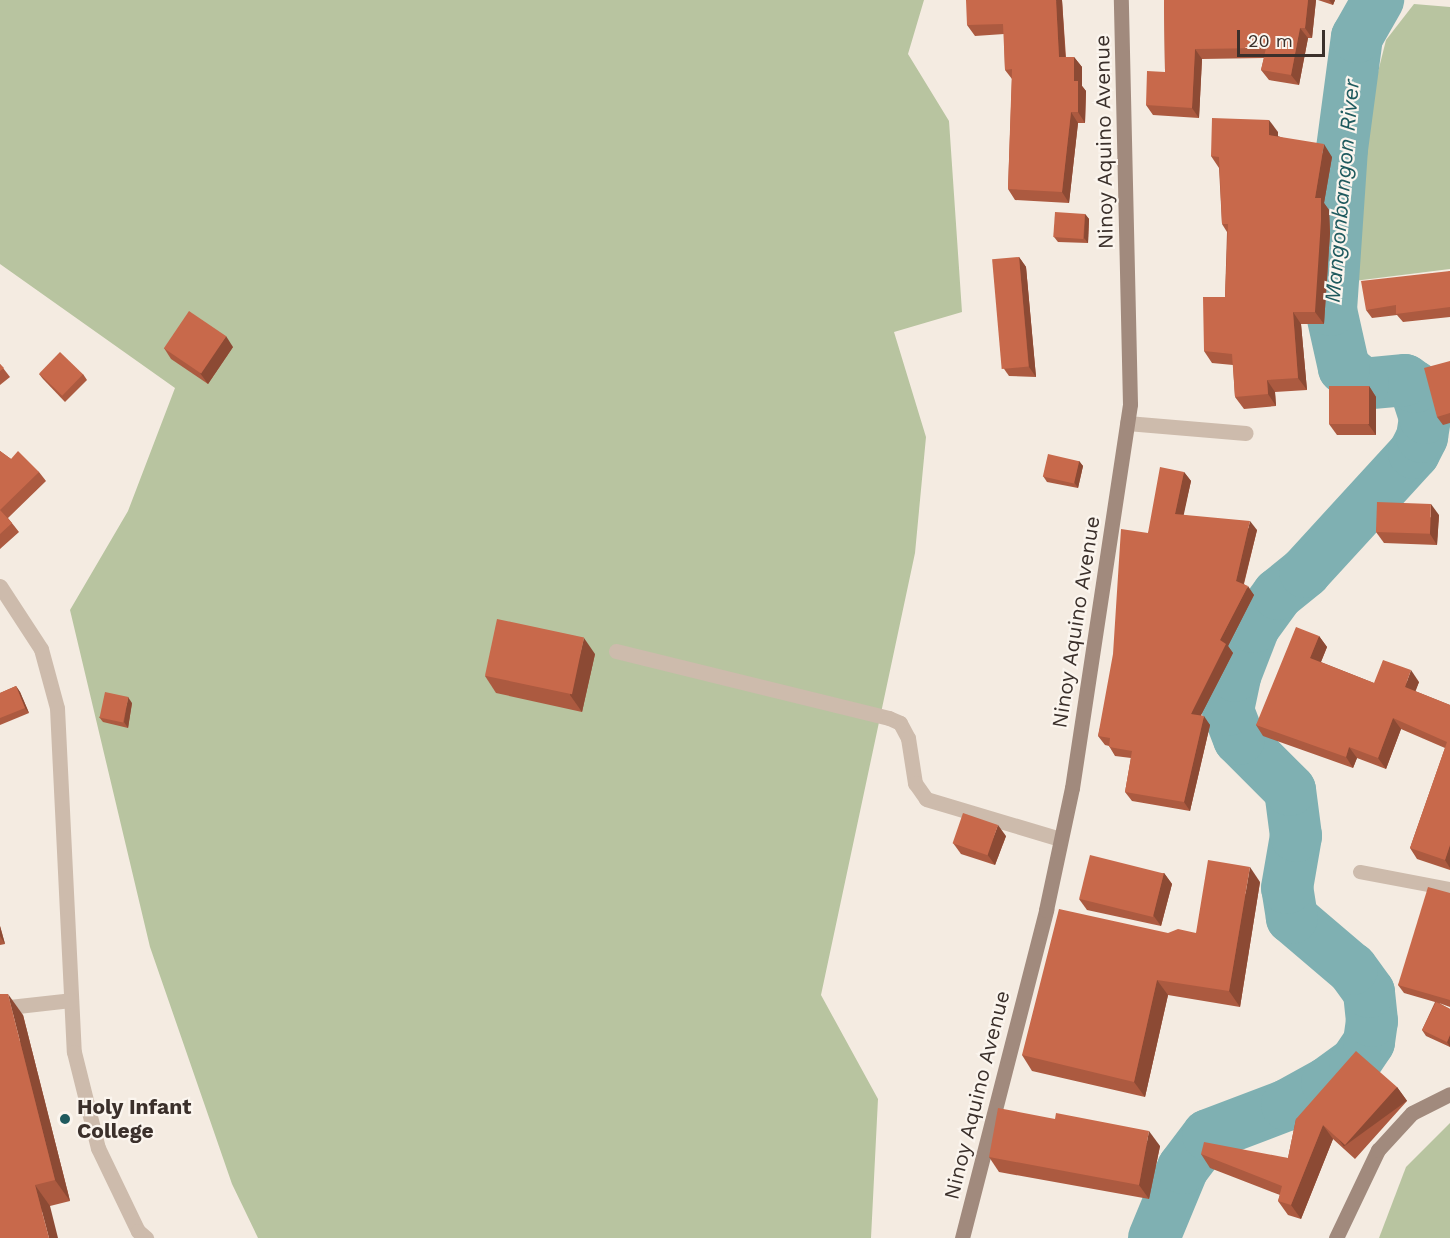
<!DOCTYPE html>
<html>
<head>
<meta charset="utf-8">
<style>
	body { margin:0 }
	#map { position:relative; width:1450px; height:1238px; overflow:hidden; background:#f4ebe1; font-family:"Work Sans",sans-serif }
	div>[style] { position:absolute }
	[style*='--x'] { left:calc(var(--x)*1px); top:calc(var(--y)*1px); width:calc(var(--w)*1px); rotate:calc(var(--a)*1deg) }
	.green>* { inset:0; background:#b8c4a0 }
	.river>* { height:52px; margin:-26px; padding:0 26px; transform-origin:26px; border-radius:26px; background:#7fb0b2 }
	.lane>* { height:14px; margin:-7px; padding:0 7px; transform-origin:7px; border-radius:7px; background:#cdbbac }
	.street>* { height:15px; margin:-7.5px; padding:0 7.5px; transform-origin:7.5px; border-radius:7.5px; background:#cdbbac }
	.secondary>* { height:15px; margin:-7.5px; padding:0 7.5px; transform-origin:7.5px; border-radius:7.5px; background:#a18a7d }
	.wall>* { inset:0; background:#ac5a40 }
	.shaded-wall>* { inset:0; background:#8c4a34; transform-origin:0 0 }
	.building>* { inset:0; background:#c8694b; transform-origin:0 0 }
	.dots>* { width:16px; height:16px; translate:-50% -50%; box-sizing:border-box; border:3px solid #fbf5ee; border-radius:50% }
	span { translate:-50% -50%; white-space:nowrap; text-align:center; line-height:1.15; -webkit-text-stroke:4.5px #fbf5ee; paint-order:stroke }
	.street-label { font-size:21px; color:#3b302b }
	.poi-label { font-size:21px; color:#3b302b; font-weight:700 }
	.left { translate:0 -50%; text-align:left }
	.water-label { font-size:22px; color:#1f5a5e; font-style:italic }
	.scale { position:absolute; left:1237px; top:30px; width:88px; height:27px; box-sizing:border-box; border:3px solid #3b302b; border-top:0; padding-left:8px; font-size:18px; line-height:21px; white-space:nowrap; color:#3b302b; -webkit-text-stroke:4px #fbf5ee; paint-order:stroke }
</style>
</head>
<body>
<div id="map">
	<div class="green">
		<div style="clip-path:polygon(0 0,924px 0,908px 54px,949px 121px,962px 312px,894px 332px,926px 437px,915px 553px,821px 995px,878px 1099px,871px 1238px,258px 1238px,232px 1184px,150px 947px,70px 610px,128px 511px,175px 388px,0 264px)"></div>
		<div style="clip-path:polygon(1414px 4px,1450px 7px,1450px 269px,1354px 281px,1358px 152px,1386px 40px)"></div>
		<div style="clip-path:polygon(1450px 1123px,1450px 1238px,1379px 1238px,1406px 1167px)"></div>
	</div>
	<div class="river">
		<div style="--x:1154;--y:1238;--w:76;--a:-67.5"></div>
		<div style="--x:1183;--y:1168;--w:41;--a:-52.9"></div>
		<div style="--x:1208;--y:1135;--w:85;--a:-20.8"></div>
		<div style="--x:1287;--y:1105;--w:46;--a:-28.8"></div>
		<div style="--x:1327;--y:1083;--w:34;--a:-36"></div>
		<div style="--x:1355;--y:1063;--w:25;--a:-56"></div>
		<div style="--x:1369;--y:1042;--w:21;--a:-82"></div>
		<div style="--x:1372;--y:1021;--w:29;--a:-96"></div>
		<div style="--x:1369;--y:992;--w:29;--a:-126"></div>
		<div style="--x:1352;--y:969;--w:79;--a:-139.6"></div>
		<div style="--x:1292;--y:918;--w:30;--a:-99"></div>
		<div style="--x:1287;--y:888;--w:53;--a:-80.2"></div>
		<div style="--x:1296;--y:836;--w:46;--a:-97.4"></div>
		<div style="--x:1290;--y:790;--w:72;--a:-135"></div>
		<div style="--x:1239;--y:739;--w:31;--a:-111"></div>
		<div style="--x:1228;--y:710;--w:35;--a:-78"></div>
		<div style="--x:1235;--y:676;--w:53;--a:-68.8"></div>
		<div style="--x:1254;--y:627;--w:41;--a:-54"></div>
		<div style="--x:1278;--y:594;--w:35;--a:-39"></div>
		<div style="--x:1305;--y:572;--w:161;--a:-47.5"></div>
		<div style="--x:1414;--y:453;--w:18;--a:-63"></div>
		<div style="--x:1422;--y:437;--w:19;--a:-81"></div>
		<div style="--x:1425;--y:418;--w:33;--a:-108"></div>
		<div style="--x:1415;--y:387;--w:12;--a:-145"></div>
		<div style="--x:1405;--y:380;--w:42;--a:174.6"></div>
		<div style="--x:1363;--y:384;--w:25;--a:-140"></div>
		<div style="--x:1344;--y:368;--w:59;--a:-102.6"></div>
		<div style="--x:1331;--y:310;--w:161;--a:-86.1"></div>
		<div style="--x:1342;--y:149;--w:113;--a:-82.4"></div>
		<div style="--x:1357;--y:37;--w:43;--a:-60.4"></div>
	</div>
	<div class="lane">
		<div style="--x:1360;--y:872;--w:92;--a:10.7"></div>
	</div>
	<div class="street">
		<div style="--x:1127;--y:423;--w:119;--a:4.8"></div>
		<div style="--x:0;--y:586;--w:75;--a:56.9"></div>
		<div style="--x:41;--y:649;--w:61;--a:74.8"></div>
		<div style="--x:57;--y:708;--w:344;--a:87.2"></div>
		<div style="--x:74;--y:1052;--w:99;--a:76"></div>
		<div style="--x:98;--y:1148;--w:92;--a:64.3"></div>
		<div style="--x:138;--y:1231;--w:11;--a:41"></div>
		<div style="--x:616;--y:651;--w:281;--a:13.8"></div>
		<div style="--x:889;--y:718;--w:12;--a:24"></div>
		<div style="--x:900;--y:723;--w:17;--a:62"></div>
		<div style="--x:908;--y:738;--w:46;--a:81.2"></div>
		<div style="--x:915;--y:783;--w:19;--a:55"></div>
		<div style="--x:926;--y:799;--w:140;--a:16.6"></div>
		<div style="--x:0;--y:1008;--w:71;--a:-6.4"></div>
	</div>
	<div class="secondary">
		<div style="--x:962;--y:1238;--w:339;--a:-75.6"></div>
		<div style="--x:1046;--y:910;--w:125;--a:-78"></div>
		<div style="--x:1072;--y:788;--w:388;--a:-81.4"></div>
		<div style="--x:1130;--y:404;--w:404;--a:-91.3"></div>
		<div style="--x:1336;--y:1238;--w:98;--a:-64.5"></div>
		<div style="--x:1378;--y:1150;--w:50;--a:-47.4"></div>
		<div style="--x:1412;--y:1113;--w:42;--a:-26.6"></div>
	</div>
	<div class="wall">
		<div style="clip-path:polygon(1062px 0,1066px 57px,1074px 57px,1082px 67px,1082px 86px,1086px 91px,1085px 123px,1078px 123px,1069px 203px,1015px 200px,1008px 189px,1012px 79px,1005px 70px,1004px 34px,975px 36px,967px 25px)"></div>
		<div style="clip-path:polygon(1164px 0,1316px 0,1312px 38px,1308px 38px,1299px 85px,1269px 80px,1261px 70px,1264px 58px,1202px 59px,1199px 118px,1153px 115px,1146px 105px,1165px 72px)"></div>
		<div style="clip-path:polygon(1318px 0,1335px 0,1333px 5px)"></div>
		<div style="clip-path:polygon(1278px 132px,1278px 136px,1332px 157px,1324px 203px,1329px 210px,1330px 233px,1324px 324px,1301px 324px,1307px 390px,1275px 392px,1276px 406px,1244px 409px,1235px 397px,1233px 365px,1212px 363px,1204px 351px,1225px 297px,1227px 232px,1222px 224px,1219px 168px,1211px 156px)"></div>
		<div style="clip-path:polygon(1085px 214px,1089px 219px,1088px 243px,1058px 242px,1054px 237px)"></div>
		<div style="clip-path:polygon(1019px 257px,1026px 267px,1036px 377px,1009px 376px,1002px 366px)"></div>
		<div style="clip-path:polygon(1450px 271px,1450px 317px,1403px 322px,1397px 315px,1372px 318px,1366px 310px)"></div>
		<div style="clip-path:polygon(233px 347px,208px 384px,171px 359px,164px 348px)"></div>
		<div style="clip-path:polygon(1450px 361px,1450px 423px,1443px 425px,1437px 417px)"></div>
		<div style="clip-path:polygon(0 364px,10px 377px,0 385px)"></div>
		<div style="clip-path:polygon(39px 374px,83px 374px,87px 380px,65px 402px,43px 379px)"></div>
		<div style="clip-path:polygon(1369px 386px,1376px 397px,1376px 435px,1337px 435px,1329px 424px)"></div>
		<div style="clip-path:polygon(0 451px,11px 459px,39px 472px,46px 481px,8px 518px,19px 532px,0 549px)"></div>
		<div style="clip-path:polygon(1079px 461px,1083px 466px,1078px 488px,1047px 482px,1043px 476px)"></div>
		<div style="clip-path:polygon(1184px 472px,1191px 481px,1183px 515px,1257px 530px,1244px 584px,1254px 595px,1228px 646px,1233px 653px,1201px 715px,1210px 725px,1190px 811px,1132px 801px,1125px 792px,1131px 758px,1115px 756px,1109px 746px,1105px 745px,1098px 736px,1148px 533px)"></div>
		<div style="clip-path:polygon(1439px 515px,1437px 545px,1384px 543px,1376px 532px)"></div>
		<div style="clip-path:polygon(1319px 636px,1327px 647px,1321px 662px,1374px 683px,1419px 682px,1415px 691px,1450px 705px,1450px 870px,1417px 859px,1410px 848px,1445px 748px,1401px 729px,1386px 769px,1357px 758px,1353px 768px,1263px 736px,1256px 725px)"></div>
		<div style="clip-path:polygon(595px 654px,582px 712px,496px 693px,485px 676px)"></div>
		<div style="clip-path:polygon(16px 686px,20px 692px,29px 713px,0 725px,0 693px)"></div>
		<div style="clip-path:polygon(132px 703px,128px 728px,103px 722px,99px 717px)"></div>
		<div style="clip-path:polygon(1006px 836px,995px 865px,961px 854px,953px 843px)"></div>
		<div style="clip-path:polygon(1164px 873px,1172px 884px,1161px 926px,1087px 910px,1079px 899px)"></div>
		<div style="clip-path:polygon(1260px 882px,1240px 1007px,1168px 995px,1145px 1097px,1032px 1071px,1022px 1055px,1168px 933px,1196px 933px)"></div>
		<div style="clip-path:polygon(1450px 893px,1450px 1007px,1439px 1003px,1450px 1009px,1450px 1047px,1426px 1036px,1422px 1030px,1435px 1002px,1404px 993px,1398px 985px)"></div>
		<div style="clip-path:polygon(0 926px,5px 944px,0 945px)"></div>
		<div style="clip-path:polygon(23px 1015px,70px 1201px,50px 1206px,0 1238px)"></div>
		<div style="clip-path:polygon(1397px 1087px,1407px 1101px,1355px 1159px,1333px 1139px,1301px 1219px,1288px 1215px,1278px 1201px,1280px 1195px,1210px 1168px,1201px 1154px,1288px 1158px,1296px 1119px)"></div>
		<div style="clip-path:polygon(1055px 1119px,1160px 1146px,1149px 1199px,999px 1172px,989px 1157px)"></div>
	</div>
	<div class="shaded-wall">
		<div style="clip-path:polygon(1056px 0,1062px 0,1066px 68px,1059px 57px)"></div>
		<div style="clip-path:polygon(1308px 0,1316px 0,1312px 38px,1305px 28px)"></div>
		<div style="clip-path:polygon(1329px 0,1335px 0,1333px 5px)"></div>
		<div style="clip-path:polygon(1300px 28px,1308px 38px,1299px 85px,1291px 75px)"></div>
		<div style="clip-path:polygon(1195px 49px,1202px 59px,1199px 118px,1192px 108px)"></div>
		<div style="clip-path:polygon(1074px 57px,1082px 67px,1082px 86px,1086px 91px,1085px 123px,1078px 112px,1074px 81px)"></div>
		<div style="clip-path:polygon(1071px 112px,1078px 123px,1069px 203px,1062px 192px)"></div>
		<div style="clip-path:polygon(1269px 120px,1278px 132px,1278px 147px,1269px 135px)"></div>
		<div style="clip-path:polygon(1324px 144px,1332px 157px,1324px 203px,1329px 210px,1330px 233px,1324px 324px,1315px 312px,1315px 198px)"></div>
		<div style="clip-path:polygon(1085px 214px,1089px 219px,1088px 243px,1084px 238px)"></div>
		<div style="clip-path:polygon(1019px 257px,1026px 267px,1036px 377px,1029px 367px)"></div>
		<div style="clip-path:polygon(1293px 312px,1301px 324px,1307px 390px,1298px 378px)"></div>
		<div style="clip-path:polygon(226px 336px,233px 347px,208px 384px,200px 373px)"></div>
		<div style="clip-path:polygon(1267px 380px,1275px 392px,1276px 406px,1268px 394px)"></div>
		<div style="clip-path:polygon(1369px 386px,1376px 397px,1376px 435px,1368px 424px)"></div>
		<div style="clip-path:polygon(1079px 461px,1083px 466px,1078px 488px,1074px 482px)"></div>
		<div style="clip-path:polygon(1184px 472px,1191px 481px,1182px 523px,1175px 514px)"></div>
		<div style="clip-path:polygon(1431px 504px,1439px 515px,1437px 545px,1430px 534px)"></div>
		<div style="clip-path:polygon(1250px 521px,1257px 530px,1242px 590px,1236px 581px)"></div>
		<div style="clip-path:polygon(1248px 586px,1254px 595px,1228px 646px,1233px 653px,1197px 723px,1191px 714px,1220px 640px)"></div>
		<div style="clip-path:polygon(1319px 636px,1327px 647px,1318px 669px,1310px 658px)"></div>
		<div style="clip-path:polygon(584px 638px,595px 654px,582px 712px,570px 695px)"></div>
		<div style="clip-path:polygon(1411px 670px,1419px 682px,1413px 698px,1405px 687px)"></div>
		<div style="clip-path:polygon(16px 686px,20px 692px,29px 713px,25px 708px)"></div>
		<div style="clip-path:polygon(128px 697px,132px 703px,128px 728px,124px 722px)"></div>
		<div style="clip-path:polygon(1204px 716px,1210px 725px,1190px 811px,1184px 802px)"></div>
		<div style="clip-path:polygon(1393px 718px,1401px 729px,1386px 769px,1378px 758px)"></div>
		<div style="clip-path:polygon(1349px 747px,1357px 758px,1353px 768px,1346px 757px)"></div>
		<div style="clip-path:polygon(998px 825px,1006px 836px,995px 865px,987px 854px)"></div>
		<div style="clip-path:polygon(1450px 845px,1450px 868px,1445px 860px)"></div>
		<div style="clip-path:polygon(1250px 867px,1260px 882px,1240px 1007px,1229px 991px)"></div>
		<div style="clip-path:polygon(1164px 873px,1172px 884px,1161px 926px,1153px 915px)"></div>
		<div style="clip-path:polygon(0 926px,5px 944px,0 936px)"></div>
		<div style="clip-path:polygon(1157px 980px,1168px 995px,1145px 1097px,1134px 1082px)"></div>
		<div style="clip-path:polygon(8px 994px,23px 1015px,70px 1201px,55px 1180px)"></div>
		<div style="clip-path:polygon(1450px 1035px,1450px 1047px,1447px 1042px)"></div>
		<div style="left:1397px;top:1087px;width:17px;height:78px;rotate:54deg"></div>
		<div style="clip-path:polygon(1323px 1125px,1333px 1139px,1301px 1219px,1291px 1205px)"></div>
		<div style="clip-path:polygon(1149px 1131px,1160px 1146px,1149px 1199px,1139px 1185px)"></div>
		<div style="clip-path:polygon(35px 1185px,50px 1206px,58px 1238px,49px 1238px)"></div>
	</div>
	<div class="building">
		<div style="clip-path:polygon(966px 0,1056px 0,1059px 57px,1074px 57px,1074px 81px,1078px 81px,1078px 112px,1071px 112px,1062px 192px,1008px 189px,1012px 69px,1005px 70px,1003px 24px,967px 25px)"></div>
		<div style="clip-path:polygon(1164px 0,1308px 0,1305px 28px,1300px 28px,1291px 75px,1261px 70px,1266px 48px,1195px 49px,1192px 108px,1146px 105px,1147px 71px,1165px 72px)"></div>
		<div style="clip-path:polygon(1212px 118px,1269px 120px,1269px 135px,1324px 144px,1315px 198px,1321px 198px,1321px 221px,1315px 312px,1293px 312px,1298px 378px,1267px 380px,1268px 394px,1235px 397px,1232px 354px,1204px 351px,1203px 297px,1225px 297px,1228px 224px,1222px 224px,1219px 157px,1211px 156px)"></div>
		<div style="left:1055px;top:212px;width:30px;height:25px;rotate:4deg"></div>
		<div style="left:1019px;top:257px;width:110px;height:27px;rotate:85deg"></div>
		<div style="clip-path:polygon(1450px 271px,1450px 307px,1396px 314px,1396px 305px,1366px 310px,1361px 281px)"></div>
		<div style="left:189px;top:311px;width:45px;height:45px;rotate:34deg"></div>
		<div style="left:60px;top:352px;width:32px;height:30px;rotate:44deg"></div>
		<div style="clip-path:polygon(1450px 361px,1450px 413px,1437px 417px,1424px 368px)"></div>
		<div style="clip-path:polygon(0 364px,4px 368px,0 371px)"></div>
		<div style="left:1329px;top:386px;width:40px;height:38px"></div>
		<div style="clip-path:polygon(0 451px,11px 459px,18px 451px,39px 472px,0 510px,12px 523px,0 534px)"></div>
		<div style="left:1048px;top:454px;width:32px;height:23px;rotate:13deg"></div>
		<div style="clip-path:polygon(1160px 467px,1184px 472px,1175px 514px,1250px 521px,1236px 581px,1248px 586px,1220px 640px,1226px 644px,1191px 714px,1204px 716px,1184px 802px,1125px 792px,1132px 751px,1109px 747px,1110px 738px,1098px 736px,1113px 654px,1121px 529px,1148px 533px)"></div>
		<div style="left:1377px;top:502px;width:54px;height:30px;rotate:2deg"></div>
		<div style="left:497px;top:619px;width:89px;height:58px;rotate:12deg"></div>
		<div style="clip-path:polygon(1296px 627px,1319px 636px,1310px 658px,1374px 683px,1383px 660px,1411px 670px,1405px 687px,1450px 705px,1450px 845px,1445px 860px,1410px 848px,1447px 742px,1393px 718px,1378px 758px,1349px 747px,1346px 757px,1256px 725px)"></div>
		<div style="clip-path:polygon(16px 686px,25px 708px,0 718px,0 693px)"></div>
		<div style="left:105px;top:692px;width:24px;height:26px;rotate:12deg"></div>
		<div style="left:963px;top:813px;width:37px;height:32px;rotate:19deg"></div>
		<div style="left:1090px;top:855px;width:76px;height:45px;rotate:14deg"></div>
		<div style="clip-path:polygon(1208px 860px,1250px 867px,1229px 991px,1157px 980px,1134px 1082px,1022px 1055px,1059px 909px,1168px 933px,1178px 929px,1196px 933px)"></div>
		<div style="clip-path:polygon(1428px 887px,1450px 893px,1450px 1000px,1398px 985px)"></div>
		<div style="clip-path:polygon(0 994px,8px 994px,55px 1180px,35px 1185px,49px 1238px,0 1238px)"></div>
		<div style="clip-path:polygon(1436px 1002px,1450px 1009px,1450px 1035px,1447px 1042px,1422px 1030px)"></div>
		<div style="clip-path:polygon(1356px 1051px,1397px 1087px,1345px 1145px,1323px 1125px,1291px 1205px,1278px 1201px,1282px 1186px,1201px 1154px,1204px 1142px,1288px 1158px,1296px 1119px)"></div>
		<div style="clip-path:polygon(998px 1108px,1055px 1119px,1056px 1113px,1149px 1131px,1139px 1185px,989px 1157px)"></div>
	</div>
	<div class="dots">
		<div style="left:65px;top:1119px;background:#1f5a5e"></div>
	</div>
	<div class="street-label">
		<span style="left:1104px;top:142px;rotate:-91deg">Ninoy Aquino Avenue</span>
		<span style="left:1076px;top:622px;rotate:-81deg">Ninoy Aquino Avenue</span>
		<span style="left:977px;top:1095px;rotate:-76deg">Ninoy Aquino Avenue</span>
	</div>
	<div class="poi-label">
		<span class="left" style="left:77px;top:1119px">Holy Infant<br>College</span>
	</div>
	<div class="water-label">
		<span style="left:1342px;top:191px;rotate:-85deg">Mangonbangon River</span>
	</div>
	<div class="scale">20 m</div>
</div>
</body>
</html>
